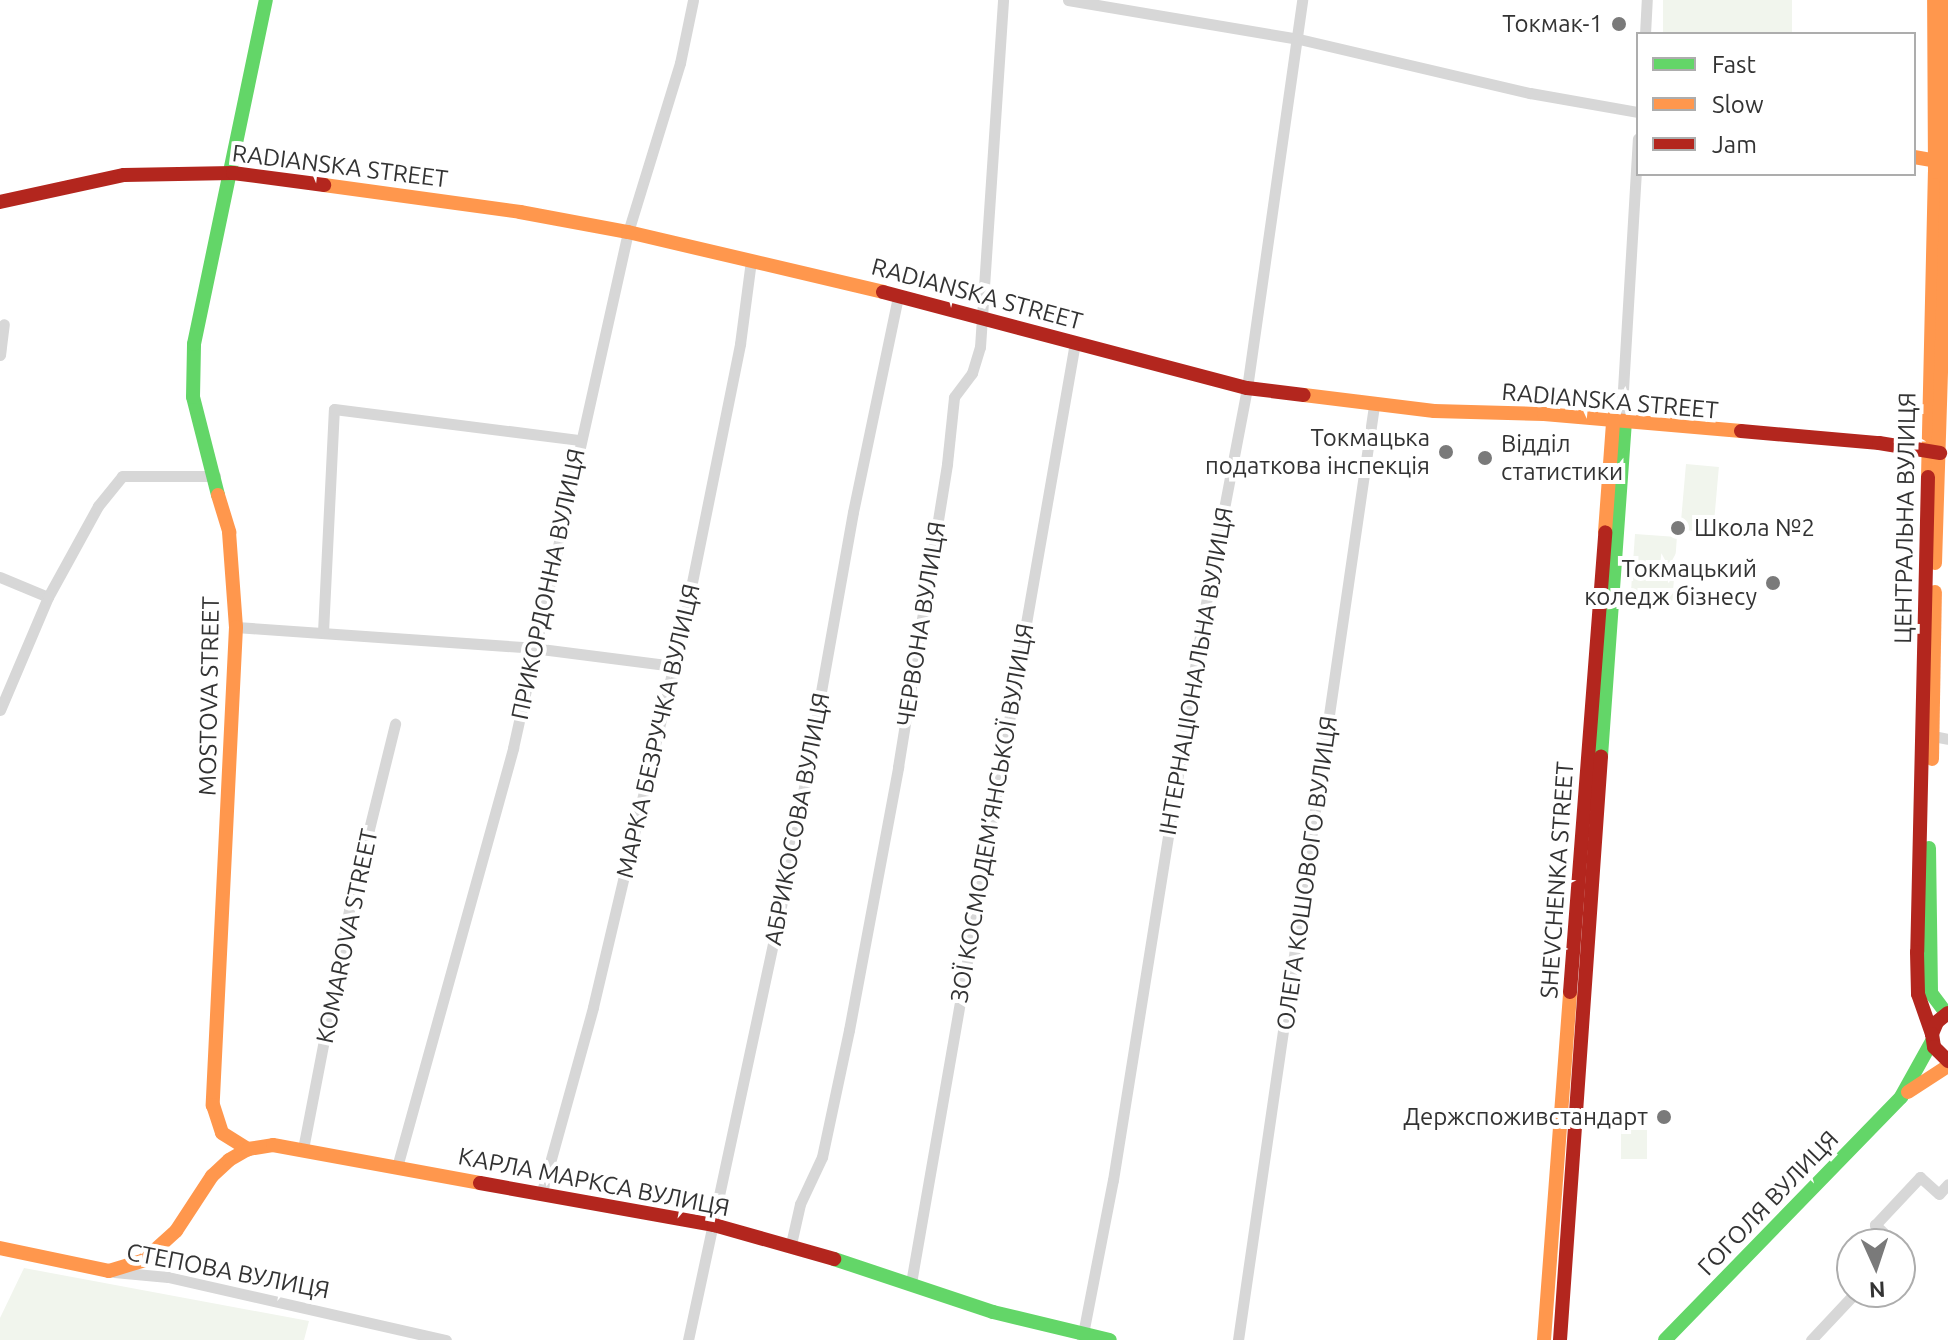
<!DOCTYPE html>
<html>
<head>
<meta charset="utf-8">
<style>
	body { margin:0 }
	#map { position:relative; width:1948px; height:1340px; overflow:hidden; background:#fff; font-family:Ubuntu,sans-serif }
	div>[style] { position:absolute }
	[style*='--x'] { left:calc(var(--x)*1px); top:calc(var(--y)*1px); width:calc(var(--w)*1px); rotate:calc(var(--a)*1deg) }
	.green>* { inset:0; background:#f1f5ed; transform-origin:0 0 }
	.street>* { height:11px; margin:-5.5px; padding:0 5.5px; transform-origin:5.5px; border-radius:5.5px; background:#d7d7d7 }
	.fast>* { height:14px; margin:-7px; padding:0 7px; transform-origin:7px; border-radius:7px; background:#63d668 }
	.slow>* { height:14px; margin:-7px; padding:0 7px; transform-origin:7px; border-radius:7px; background:#ff974d }
	.jam>* { height:14px; margin:-7px; padding:0 7px; transform-origin:7px; border-radius:7px; background:#b3261e }
	.dots>* { width:22px; height:22px; translate:-50% -50%; box-sizing:border-box; border:4px solid #fff; border-radius:50% }
	span { translate:-50% -50%; white-space:nowrap; text-align:center; line-height:1.15; -webkit-text-stroke:8px #fff; paint-order:stroke }
	.poi-label { font-size:24px; color:#333 }
	.right { translate:-100% -50%; text-align:right }
	.left { translate:0 -50%; text-align:left }
	.street-label { font-size:24px; color:#333 }
	.legend { position:absolute; left:1636px; top:32px; width:280px; height:144px; box-sizing:border-box; background:#fff; border:2px solid #adadad; margin:0; padding:10px 14px; list-style:none; font-size:24px; color:#333 }
	.legend li { display:flex; align-items:center; gap:16px; height:40px }
	.legend b { width:40px; border:2px solid #adadad }
	.north { position:absolute; left:1836px; top:1228px; width:80px; height:80px; box-sizing:border-box; background:#fff; border:2px solid #adadad; border-radius:50%; rotate:177deg; font-size:22px; font-weight:700; line-height:32px; text-align:center; color:#333 }
	.north::after { content:''; display:block; margin:auto; width:28px; height:36px; background:#7a7a7a; clip-path:polygon(50% 0,100% 100%,50% 72%,0 100%) }
</style>
</head>
<body>
<div id="map">
	<div class="green">
		<div style="left:1663px;top:0;width:129px;height:34px"></div>
		<div style="left:1686px;top:464px;width:33px;height:66px;rotate:5deg"></div>
		<div style="left:1635px;top:534px;width:42px;height:64px;rotate:4deg"></div>
		<div style="left:1621px;top:1130px;width:26px;height:29px"></div>
		<div style="clip-path:polygon(24px 1268px,309px 1321px,304px 1340px,0 1340px,0 1318px)"></div>
	</div>
	<div class="street">
		<div style="--x:1068;--y:0;--w:234;--a:9.6"></div>
		<div style="--x:1299;--y:39;--w:237;--a:13.2"></div>
		<div style="--x:1530;--y:93;--w:110;--a:10"></div>
		<div style="--x:1645;--y:34;--w:34;--a:-87"></div>
		<div style="--x:0;--y:355;--w:31;--a:-83"></div>
		<div style="--x:1621;--y:423;--w:285;--a:-86.6"></div>
		<div style="--x:0;--y:577;--w:52;--a:22.6"></div>
		<div style="--x:236;--y:627;--w:298;--a:4"></div>
		<div style="--x:533;--y:648;--w:142;--a:7.3"></div>
		<div style="--x:323;--y:632;--w:223;--a:-87.2"></div>
		<div style="--x:334;--y:409;--w:248;--a:7.2"></div>
		<div style="--x:0;--y:710;--w:123;--a:-67"></div>
		<div style="--x:48;--y:597;--w:104;--a:-61.2"></div>
		<div style="--x:98;--y:506;--w:38;--a:-51"></div>
		<div style="--x:122;--y:476;--w:93;--a:0"></div>
		<div style="--x:1933;--y:736;--w:15;--a:11"></div>
		<div style="--x:303;--y:1149;--w:243;--a:-79.1"></div>
		<div style="--x:349;--y:910;--w:192;--a:-76.1"></div>
		<div style="--x:397;--y:1167;--w:435;--a:-74.5"></div>
		<div style="--x:513;--y:748;--w:529;--a:-77.44"></div>
		<div style="--x:628;--y:232;--w:177;--a:-72.9"></div>
		<div style="--x:680;--y:63;--w:64;--a:-78.3"></div>
		<div style="--x:541;--y:1195;--w:195;--a:-74.5"></div>
		<div style="--x:593;--y:1007;--w:396;--a:-76.7"></div>
		<div style="--x:684;--y:622;--w:284;--a:-78.6"></div>
		<div style="--x:740;--y:344;--w:84;--a:-82.5"></div>
		<div style="--x:791;--y:1244;--w:41;--a:-77.3"></div>
		<div style="--x:800;--y:1204;--w:52;--a:-64.9"></div>
		<div style="--x:822;--y:1157;--w:130;--a:-78"></div>
		<div style="--x:849;--y:1030;--w:268;--a:-79.4"></div>
		<div style="--x:898;--y:767;--w:307;--a:-80.8"></div>
		<div style="--x:947;--y:464;--w:67;--a:-84"></div>
		<div style="--x:954;--y:397;--w:30;--a:-53"></div>
		<div style="--x:972;--y:373;--w:27;--a:-73"></div>
		<div style="--x:980;--y:347;--w:348;--a:-86.2"></div>
		<div style="--x:1895;--y:1244;--w:28;--a:-136"></div>
		<div style="--x:1875;--y:1225;--w:66;--a:-46.8"></div>
		<div style="--x:1920;--y:1177;--w:25;--a:42"></div>
		<div style="--x:1939;--y:1194;--w:13;--a:-48"></div>
		<div style="--x:114;--y:1272;--w:54;--a:5.3"></div>
		<div style="--x:168;--y:1277;--w:285;--a:12.8"></div>
		<div style="--x:911;--y:1283;--w:955;--a:-80.11"></div>
		<div style="--x:1082;--y:1339;--w:162;--a:-79"></div>
		<div style="--x:1113;--y:1180;--w:563;--a:-80.91"></div>
		<div style="--x:1202;--y:624;--w:240;--a:-79.2"></div>
		<div style="--x:1247;--y:388;--w:392;--a:-81.9"></div>
		<div style="--x:688;--y:1340;--w:491;--a:-77.9"></div>
		<div style="--x:791;--y:860;--w:353;--a:-79.9"></div>
		<div style="--x:853;--y:512;--w:221;--a:-78.2"></div>
		<div style="--x:1238;--y:1340;--w:945;--a:-81.72"></div>
		<div style="--x:1811;--y:1340;--w:66;--a:-46.8"></div>
	</div>
	<div class="fast">
		<div style="--x:218;--y:495;--w:101;--a:-104.3"></div>
		<div style="--x:193;--y:397;--w:53;--a:-88.9"></div>
		<div style="--x:194;--y:344;--w:351;--a:-78.2"></div>
		<div style="--x:1601;--y:756;--w:333;--a:-85.9"></div>
		<div style="--x:1929;--y:848;--w:145;--a:89.2"></div>
		<div style="--x:1931;--y:993;--w:26;--a:53"></div>
		<div style="--x:834;--y:1259;--w:168;--a:18.4"></div>
		<div style="--x:993;--y:1312;--w:120;--a:13.5"></div>
		<div style="--x:1665;--y:1340;--w:339;--a:-45.8"></div>
		<div style="--x:1901;--y:1097;--w:64;--a:-61"></div>
	</div>
	<div class="slow">
		<div style="--x:1914;--y:157;--w:27;--a:10"></div>
		<div style="--x:324;--y:185;--w:198;--a:7.8"></div>
		<div style="--x:520;--y:212;--w:110;--a:10.5"></div>
		<div style="--x:628;--y:232;--w:262;--a:13.2"></div>
		<div style="--x:1304;--y:395;--w:131;--a:7"></div>
		<div style="--x:1434;--y:411;--w:110;--a:1.6"></div>
		<div style="--x:1544;--y:414;--w:198;--a:4.9"></div>
		<div style="--x:1928;--y:477;--w:305;--a:-88.7"></div>
		<div style="--x:1935;--y:172;--w:172;--a:-90.3"></div>
		<div style="--x:218;--y:495;--w:39;--a:73"></div>
		<div style="--x:229;--y:532;--w:95;--a:85.8"></div>
		<div style="--x:236;--y:627;--w:479;--a:92.8"></div>
		<div style="--x:213;--y:1105;--w:29;--a:72"></div>
		<div style="--x:222;--y:1133;--w:31;--a:32"></div>
		<div style="--x:1605;--y:532;--w:109;--a:-85.8"></div>
		<div style="--x:1935;--y:563;--w:388;--a:-88.2"></div>
		<div style="--x:1947;--y:175;--w:175;--a:-90"></div>
		<div style="--x:1932;--y:759;--w:167;--a:-89"></div>
		<div style="--x:1908;--y:1092;--w:48;--a:-33"></div>
		<div style="--x:0;--y:1248;--w:111;--a:11.9"></div>
		<div style="--x:109;--y:1271;--w:37;--a:-17"></div>
		<div style="--x:144;--y:1260;--w:43;--a:-42.2"></div>
		<div style="--x:176;--y:1231;--w:66;--a:-56.8"></div>
		<div style="--x:212;--y:1176;--w:23;--a:-43"></div>
		<div style="--x:229;--y:1160;--w:22;--a:-30"></div>
		<div style="--x:248;--y:1149;--w:25;--a:-9"></div>
		<div style="--x:273;--y:1145;--w:210;--a:10.4"></div>
		<div style="--x:1544;--y:1340;--w:349;--a:-85.7"></div>
	</div>
	<div class="jam">
		<div style="--x:0;--y:202;--w:127;--a:-12.3"></div>
		<div style="--x:124;--y:175;--w:109;--a:-1.1"></div>
		<div style="--x:233;--y:173;--w:92;--a:7.5"></div>
		<div style="--x:883;--y:292;--w:376;--a:14.8"></div>
		<div style="--x:1247;--y:388;--w:57;--a:7"></div>
		<div style="--x:1741;--y:431;--w:139;--a:5"></div>
		<div style="--x:1879;--y:443;--w:62;--a:9.3"></div>
		<div style="--x:1928;--y:477;--w:475;--a:91.3"></div>
		<div style="--x:1917;--y:952;--w:42;--a:88.6"></div>
		<div style="--x:1918;--y:994;--w:42;--a:70.7"></div>
		<div style="--x:1570;--y:992;--w:461;--a:-85.6"></div>
		<div style="--x:1948;--y:1013;--w:14;--a:141"></div>
		<div style="--x:1937;--y:1022;--w:13;--a:113"></div>
		<div style="--x:1932;--y:1034;--w:13;--a:81"></div>
		<div style="--x:1934;--y:1047;--w:20;--a:45"></div>
		<div style="--x:480;--y:1183;--w:238;--a:10.2"></div>
		<div style="--x:714;--y:1225;--w:125;--a:15.8"></div>
		<div style="--x:1560;--y:1340;--w:585;--a:-85.98"></div>
	</div>
	<div class="dots">
		<div style="left:1619px;top:24px;background:#7a7a7a"></div>
		<div style="left:1446px;top:452px;background:#7a7a7a"></div>
		<div style="left:1485px;top:458px;background:#7a7a7a"></div>
		<div style="left:1678px;top:528px;background:#7a7a7a"></div>
		<div style="left:1773px;top:583px;background:#7a7a7a"></div>
		<div style="left:1664px;top:1117px;background:#7a7a7a"></div>
	</div>
	<div class="poi-label">
		<span class="right" style="left:1603px;top:24px">Токмак-1</span>
		<span class="right" style="left:1430px;top:452px">Токмацька<br>податкова інспекція</span>
		<span class="left" style="left:1501px;top:458px">Відділ<br>статистики</span>
		<span class="left" style="left:1694px;top:528px">Школа №2</span>
		<span class="right" style="left:1757px;top:583px">Токмацький<br>коледж бізнесу</span>
		<span class="right" style="left:1648px;top:1117px">Держспоживстандарт</span>
	</div>
	<div class="street-label">
		<span style="left:340px;top:166px;rotate:7deg">RADIANSKA STREET</span>
		<span style="left:977px;top:294px;rotate:15deg">RADIANSKA STREET</span>
		<span style="left:1610px;top:401px;rotate:5deg">RADIANSKA STREET</span>
		<span style="left:1905px;top:518px;rotate:-89deg">ЦЕНТРАЛЬНА ВУЛИЦЯ</span>
		<span style="left:548px;top:584px;rotate:-78deg">ПРИКОРДОННА ВУЛИЦЯ</span>
		<span style="left:921px;top:624px;rotate:-81deg">ЧЕРВОНА ВУЛИЦЯ</span>
		<span style="left:1196px;top:671px;rotate:-80deg">ІНТЕРНАЦІОНАЛЬНА ВУЛИЦЯ</span>
		<span style="left:209px;top:696px;rotate:-89deg">MOSTOVA STREET</span>
		<span style="left:658px;top:731px;rotate:-77deg">МАРКА БЕЗРУЧКА ВУЛИЦЯ</span>
		<span style="left:992px;top:813px;rotate:-80deg">ЗОЇ КОСМОДЕМ’ЯНСЬКОЇ ВУЛИЦЯ</span>
		<span style="left:797px;top:819px;rotate:-79deg">АБРИКОСОВА ВУЛИЦЯ</span>
		<span style="left:1307px;top:873px;rotate:-82deg">ОЛЕГА КОШОВОГО ВУЛИЦЯ</span>
		<span style="left:1557px;top:880px;rotate:-86deg">SHEVCHENKA STREET</span>
		<span style="left:347px;top:936px;rotate:-78deg">KOMAROVA STREET</span>
		<span style="left:594px;top:1182px;rotate:11deg">КАРЛА МАРКСА ВУЛИЦЯ</span>
		<span style="left:1768px;top:1203px;rotate:-46deg">ГОГОЛЯ ВУЛИЦЯ</span>
		<span style="left:228px;top:1271px;rotate:11deg">СТЕПОВА ВУЛИЦЯ</span>
	</div>
	<ul class="legend">
	<li><b style="height:10px;background:#63d668"></b>Fast</li>
	<li><b style="height:10px;background:#ff974d"></b>Slow</li>
	<li><b style="height:10px;background:#b3261e"></b>Jam</li>
	</ul>
	<div class="north">N</div>
</div>
</body>
</html>
